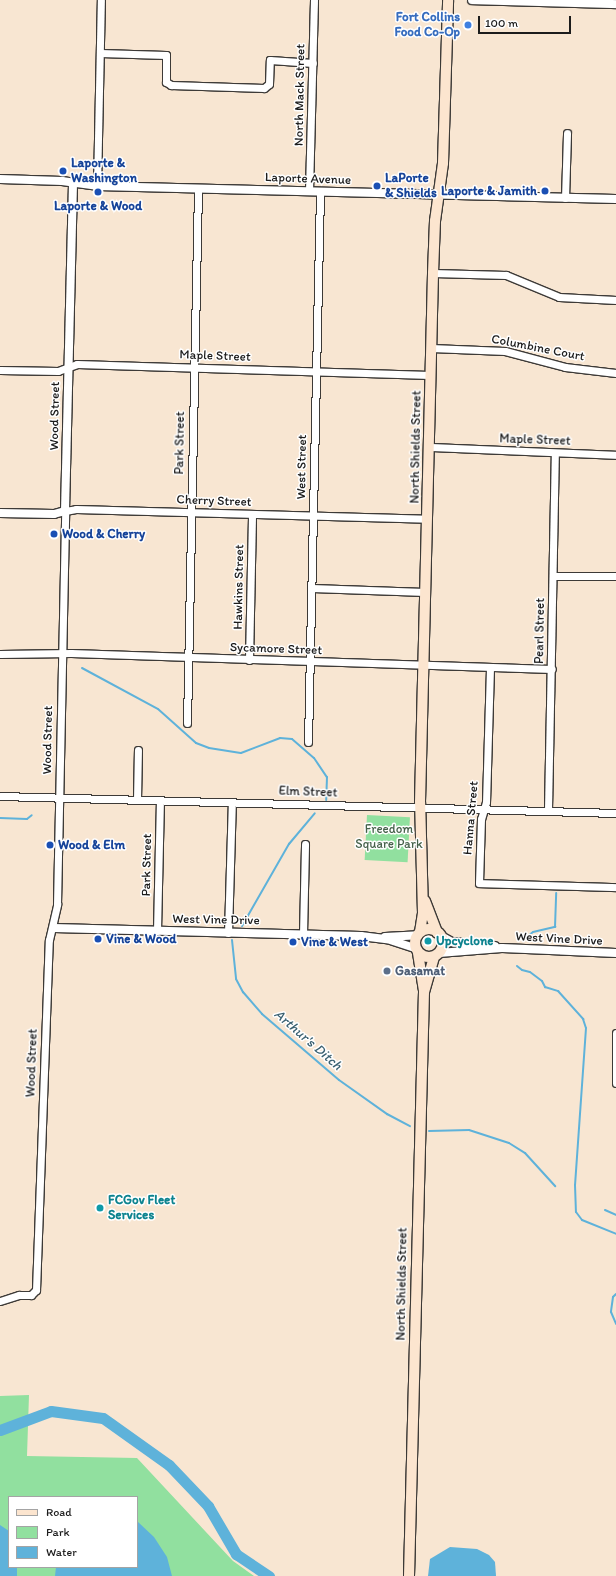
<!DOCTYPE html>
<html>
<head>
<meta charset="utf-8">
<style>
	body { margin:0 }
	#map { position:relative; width:616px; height:1576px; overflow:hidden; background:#f8e6d2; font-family:Itim,sans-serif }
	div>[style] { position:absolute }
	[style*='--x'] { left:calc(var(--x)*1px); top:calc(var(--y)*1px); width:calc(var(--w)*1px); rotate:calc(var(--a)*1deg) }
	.green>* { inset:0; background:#91e09f; transform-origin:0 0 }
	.water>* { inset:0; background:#5eb2da }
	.stream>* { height:2px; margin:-1px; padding:0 1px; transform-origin:1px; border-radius:1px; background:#5eb2da }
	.river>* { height:11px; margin:-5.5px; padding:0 5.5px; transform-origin:5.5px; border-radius:5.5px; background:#5eb2da }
	.roads { filter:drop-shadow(1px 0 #3d3a37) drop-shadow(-1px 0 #3d3a37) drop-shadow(0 1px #3d3a37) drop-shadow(0 -1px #3d3a37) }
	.minor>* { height:7px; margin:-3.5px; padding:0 3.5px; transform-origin:3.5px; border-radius:3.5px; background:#fff }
	.tertiary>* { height:8px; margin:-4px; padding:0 4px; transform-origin:4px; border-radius:4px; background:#fff }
	.secondary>* { height:10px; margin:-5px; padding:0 5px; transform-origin:5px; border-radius:5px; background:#fce5cf }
	.secondary>.ring { margin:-5px; padding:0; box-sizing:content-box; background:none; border:10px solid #fce5cf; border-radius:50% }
	.dots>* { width:11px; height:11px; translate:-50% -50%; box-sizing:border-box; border:2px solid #fff; border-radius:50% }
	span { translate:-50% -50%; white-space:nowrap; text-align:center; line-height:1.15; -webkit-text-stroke:3px #fff; paint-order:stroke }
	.shop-label { font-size:13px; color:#366cbe; font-weight:700 }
	.right { translate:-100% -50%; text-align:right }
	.street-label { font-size:13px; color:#1c1c1c }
	.transit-label { font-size:13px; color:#164399; font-weight:700 }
	.left { translate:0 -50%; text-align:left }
	.park-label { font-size:13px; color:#45614a }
	.culture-label { font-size:13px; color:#0d838f; font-weight:700 }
	.service-label { font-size:13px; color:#4e5e75; font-weight:700 }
	.water-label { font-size:14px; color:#3a6071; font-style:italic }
	.legend { position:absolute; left:8px; top:1496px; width:130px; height:72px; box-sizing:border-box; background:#fff; border:1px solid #a4a4a4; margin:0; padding:5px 7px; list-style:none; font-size:12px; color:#1c1c1c }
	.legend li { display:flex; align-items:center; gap:8px; height:20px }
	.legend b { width:20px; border:1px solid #a4a4a4 }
	.scale { position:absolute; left:478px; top:16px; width:93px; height:18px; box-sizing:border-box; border:2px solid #1c1c1c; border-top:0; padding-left:5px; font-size:12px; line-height:14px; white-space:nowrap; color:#1c1c1c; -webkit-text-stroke:3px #fff; paint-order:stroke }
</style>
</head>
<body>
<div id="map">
	<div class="green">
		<div style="left:367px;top:815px;width:43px;height:45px;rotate:3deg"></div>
		<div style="clip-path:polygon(evenodd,29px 1395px,27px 1456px,137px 1458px,233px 1561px,254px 1576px,0 1576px,0 1396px,29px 1395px,9px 1497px,137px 1497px,137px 1567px,9px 1567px,9px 1497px)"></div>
	</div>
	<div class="water">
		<div style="clip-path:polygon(137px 1521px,154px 1537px,167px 1557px,172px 1576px,55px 1576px,56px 1567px,137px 1567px)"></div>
		<div style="clip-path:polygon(0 1525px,9px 1531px,9px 1567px,17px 1567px,17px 1576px,0 1576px)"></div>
		<div style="clip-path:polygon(450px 1547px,477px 1549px,489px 1555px,495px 1562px,496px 1576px,428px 1576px,430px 1559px)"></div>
	</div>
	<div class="stream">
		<div style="--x:82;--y:668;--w:86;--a:28.3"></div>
		<div style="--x:158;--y:709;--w:51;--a:41.8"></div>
		<div style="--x:196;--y:743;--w:14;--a:21"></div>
		<div style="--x:209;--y:748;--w:32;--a:9"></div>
		<div style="--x:241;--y:753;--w:42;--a:-21"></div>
		<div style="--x:280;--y:738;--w:12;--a:5"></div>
		<div style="--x:292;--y:739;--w:29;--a:41"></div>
		<div style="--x:314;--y:758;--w:23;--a:56"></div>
		<div style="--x:327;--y:777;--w:23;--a:92"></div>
		<div style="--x:0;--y:818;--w:27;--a:2"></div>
		<div style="--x:27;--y:819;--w:6;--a:-39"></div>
		<div style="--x:242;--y:926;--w:95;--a:-60.2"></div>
		<div style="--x:289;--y:844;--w:40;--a:-50"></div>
		<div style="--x:528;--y:936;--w:6;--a:-39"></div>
		<div style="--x:533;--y:932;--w:23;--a:-13"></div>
		<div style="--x:555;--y:927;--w:34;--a:-88"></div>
		<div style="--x:232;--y:940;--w:39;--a:84"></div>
		<div style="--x:236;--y:979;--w:15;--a:62"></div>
		<div style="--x:243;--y:992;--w:29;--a:49"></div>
		<div style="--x:262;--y:1014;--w:101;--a:40.6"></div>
		<div style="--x:339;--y:1080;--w:59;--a:35.3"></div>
		<div style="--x:387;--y:1114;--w:26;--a:28"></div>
		<div style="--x:517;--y:966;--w:6;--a:39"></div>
		<div style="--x:522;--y:970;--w:8;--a:14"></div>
		<div style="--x:530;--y:972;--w:15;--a:37"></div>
		<div style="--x:542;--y:981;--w:7;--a:63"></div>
		<div style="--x:545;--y:987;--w:14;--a:17"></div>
		<div style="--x:558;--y:991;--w:38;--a:48"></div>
		<div style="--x:583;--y:1019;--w:9;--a:72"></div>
		<div style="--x:586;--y:1028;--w:157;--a:94"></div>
		<div style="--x:575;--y:1185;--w:27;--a:88"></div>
		<div style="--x:576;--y:1212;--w:10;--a:53"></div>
		<div style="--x:582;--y:1220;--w:37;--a:22"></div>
		<div style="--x:429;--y:1131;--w:40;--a:-1.4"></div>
		<div style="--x:469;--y:1130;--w:42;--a:18"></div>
		<div style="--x:509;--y:1143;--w:19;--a:32"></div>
		<div style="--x:525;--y:1153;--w:45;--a:47.7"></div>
		<div style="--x:605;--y:1210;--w:12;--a:24"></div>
		<div style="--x:616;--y:1294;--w:4;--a:135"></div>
		<div style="--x:613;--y:1297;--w:15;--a:98"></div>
		<div style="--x:611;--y:1312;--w:13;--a:67"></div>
	</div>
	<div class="river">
		<div style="--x:0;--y:1430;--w:54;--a:-20.4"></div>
		<div style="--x:51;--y:1411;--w:52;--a:7.7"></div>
		<div style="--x:103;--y:1418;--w:81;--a:35.5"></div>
		<div style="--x:169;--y:1465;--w:57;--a:46.4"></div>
		<div style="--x:208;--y:1506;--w:56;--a:59.7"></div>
		<div style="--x:236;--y:1554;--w:40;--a:34"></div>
	</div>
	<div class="roads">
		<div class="minor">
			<div style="--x:100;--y:53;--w:66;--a:1.7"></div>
			<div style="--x:166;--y:55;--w:27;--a:90"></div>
			<div style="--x:166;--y:82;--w:6;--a:31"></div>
			<div style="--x:171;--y:85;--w:93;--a:1.8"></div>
			<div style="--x:264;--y:88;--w:6;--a:-39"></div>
			<div style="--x:269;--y:84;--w:24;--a:-88"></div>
			<div style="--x:270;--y:60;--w:43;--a:4"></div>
			<div style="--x:97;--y:186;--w:186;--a:-88.8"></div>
			<div style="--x:309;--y:191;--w:191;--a:-88.5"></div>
			<div style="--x:565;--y:198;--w:65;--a:-88.2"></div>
			<div style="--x:433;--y:273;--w:73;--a:1.6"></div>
			<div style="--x:506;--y:275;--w:57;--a:22.5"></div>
			<div style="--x:559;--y:297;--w:57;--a:3"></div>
			<div style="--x:431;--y:348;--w:74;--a:2.3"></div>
			<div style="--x:505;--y:351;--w:62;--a:14.9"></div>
			<div style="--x:565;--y:367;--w:51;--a:6.7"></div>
			<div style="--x:0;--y:370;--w:58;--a:1"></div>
			<div style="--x:58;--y:371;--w:20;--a:-20"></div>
			<div style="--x:77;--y:364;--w:353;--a:1.8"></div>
			<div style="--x:429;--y:447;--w:187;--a:2.4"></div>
			<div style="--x:553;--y:576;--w:63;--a:0"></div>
			<div style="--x:312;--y:588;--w:113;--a:2"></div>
			<div style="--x:0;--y:654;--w:71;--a:-0.8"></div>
			<div style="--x:71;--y:653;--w:481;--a:1.9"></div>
			<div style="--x:249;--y:660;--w:146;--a:-88.8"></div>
			<div style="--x:490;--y:668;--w:134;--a:91.7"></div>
			<div style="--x:486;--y:802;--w:18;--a:106"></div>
			<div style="--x:481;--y:819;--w:64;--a:91.8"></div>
			<div style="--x:479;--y:883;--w:137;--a:1.7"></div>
			<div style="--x:187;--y:723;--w:535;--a:-88.82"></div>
			<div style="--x:308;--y:742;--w:551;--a:-88.75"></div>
			<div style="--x:0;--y:796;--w:616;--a:1.58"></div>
			<div style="--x:137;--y:800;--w:50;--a:-88.9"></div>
			<div style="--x:548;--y:810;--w:357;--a:-88.9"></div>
			<div style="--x:157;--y:931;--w:131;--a:-88.7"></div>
			<div style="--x:228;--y:933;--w:131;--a:-88.3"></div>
			<div style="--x:303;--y:934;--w:90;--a:-88.7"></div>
			<div style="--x:616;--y:1033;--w:50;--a:90"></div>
			<div style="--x:0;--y:1301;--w:20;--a:-18"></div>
			<div style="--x:19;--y:1295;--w:12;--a:0"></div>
			<div style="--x:31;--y:1295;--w:7;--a:-45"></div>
			<div style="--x:36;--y:1290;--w:350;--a:-87.9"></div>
			<div style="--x:49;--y:940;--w:37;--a:-77"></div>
			<div style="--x:57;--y:904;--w:393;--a:-88.8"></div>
			<div style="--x:65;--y:511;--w:11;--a:-10"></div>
			<div style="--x:76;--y:509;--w:351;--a:1.6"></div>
		</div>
		<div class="tertiary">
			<div style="--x:472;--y:0;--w:144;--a:1.6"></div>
			<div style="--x:0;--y:179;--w:62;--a:1.8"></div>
			<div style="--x:62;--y:181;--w:35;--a:8"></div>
			<div style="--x:97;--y:186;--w:519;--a:1.43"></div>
			<div style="--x:0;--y:513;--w:54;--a:1.1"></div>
			<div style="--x:54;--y:514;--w:11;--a:-15"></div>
			<div style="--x:65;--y:511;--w:328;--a:-88.6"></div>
			<div style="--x:54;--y:928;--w:307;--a:1.5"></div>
			<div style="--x:361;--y:936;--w:26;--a:7"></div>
			<div style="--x:387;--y:939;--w:29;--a:18"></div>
			<div style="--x:441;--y:936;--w:13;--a:29"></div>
			<div style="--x:452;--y:942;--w:43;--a:5.3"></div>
			<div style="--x:385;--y:937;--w:33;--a:-3"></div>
			<div style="--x:439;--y:953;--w:63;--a:-4.5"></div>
			<div style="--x:502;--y:948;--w:114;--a:2.5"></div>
		</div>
		<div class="secondary">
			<div style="--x:425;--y:901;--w:34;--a:69"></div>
			<div class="ring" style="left:415px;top:929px;width:18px;height:18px"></div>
			<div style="--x:420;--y:932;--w:19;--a:-81"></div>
			<div style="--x:423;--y:913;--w:111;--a:-91.5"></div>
			<div style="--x:420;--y:802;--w:529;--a:-88.59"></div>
			<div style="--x:433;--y:273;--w:52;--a:-87.8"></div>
			<div style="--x:435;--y:221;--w:59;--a:-82.1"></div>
			<div style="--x:443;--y:163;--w:163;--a:-88.2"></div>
			<div style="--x:418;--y:953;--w:37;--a:81"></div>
			<div style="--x:409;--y:1576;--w:584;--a:-88.53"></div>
			<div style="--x:424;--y:992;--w:37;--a:-74"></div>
		</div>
	</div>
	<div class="dots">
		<div style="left:468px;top:25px;background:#3f7fe0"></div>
		<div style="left:63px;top:171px;background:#1a4fb4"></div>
		<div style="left:377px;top:186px;background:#1a4fb4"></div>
		<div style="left:545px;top:191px;background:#1a4fb4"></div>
		<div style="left:98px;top:192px;background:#1a4fb4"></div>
		<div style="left:54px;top:534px;background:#1a4fb4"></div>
		<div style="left:50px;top:845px;background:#1a4fb4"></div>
		<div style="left:98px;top:939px;background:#1a4fb4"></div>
		<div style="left:428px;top:941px;background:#0f9aa8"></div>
		<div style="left:293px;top:942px;background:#1a4fb4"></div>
		<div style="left:387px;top:971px;background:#5c6f8a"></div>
		<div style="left:100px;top:1208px;background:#0f9aa8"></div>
	</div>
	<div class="shop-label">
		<span class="right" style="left:460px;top:25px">Fort Collins<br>Food Co-Op</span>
	</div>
	<div class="street-label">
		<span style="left:300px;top:95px;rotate:-89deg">North Mack Street</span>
		<span style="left:308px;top:179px;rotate:2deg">Laporte Avenue</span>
		<span style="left:538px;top:348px;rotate:11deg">Columbine Court</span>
		<span style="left:215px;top:356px;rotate:2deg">Maple Street</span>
		<span style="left:55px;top:416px;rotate:-89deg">Wood Street</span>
		<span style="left:535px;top:440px;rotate:2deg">Maple Street</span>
		<span style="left:180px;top:443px;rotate:-89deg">Park Street</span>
		<span style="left:416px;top:447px;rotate:-89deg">North Shields Street</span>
		<span style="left:302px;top:467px;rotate:-89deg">West Street</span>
		<span style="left:214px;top:501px;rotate:2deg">Cherry Street</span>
		<span style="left:239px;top:587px;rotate:-89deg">Hawkins Street</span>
		<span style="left:540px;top:631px;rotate:-89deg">Pearl Street</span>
		<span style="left:276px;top:649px;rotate:2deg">Sycamore Street</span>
		<span style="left:48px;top:740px;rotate:-89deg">Wood Street</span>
		<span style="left:308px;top:792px;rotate:2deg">Elm Street</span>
		<span style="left:471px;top:818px;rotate:-85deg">Hanna Street</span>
		<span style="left:147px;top:865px;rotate:-89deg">Park Street</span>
		<span style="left:216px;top:920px;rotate:1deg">West Vine Drive</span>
		<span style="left:559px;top:939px;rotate:3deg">West Vine Drive</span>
		<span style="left:32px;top:1063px;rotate:-88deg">Wood Street</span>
		<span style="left:402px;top:1284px;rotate:-89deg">North Shields Street</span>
	</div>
	<div class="transit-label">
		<span class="left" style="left:71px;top:171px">Laporte &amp;<br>Washington</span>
		<span class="left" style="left:385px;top:186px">LaPorte<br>&amp; Shields</span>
		<span class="right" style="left:537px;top:191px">Laporte &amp; Jamith</span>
		<span style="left:98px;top:206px">Laporte &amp; Wood</span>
		<span class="left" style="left:62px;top:534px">Wood &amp; Cherry</span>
		<span class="left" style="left:58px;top:845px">Wood &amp; Elm</span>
		<span class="left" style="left:106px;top:939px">Vine &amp; Wood</span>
		<span class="left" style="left:301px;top:942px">Vine &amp; West</span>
	</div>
	<div class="park-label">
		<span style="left:389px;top:837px">Freedom<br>Square Park</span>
	</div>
	<div class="culture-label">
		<span class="left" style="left:436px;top:941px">Upcyclone</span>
		<span class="left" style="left:108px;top:1208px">FCGov Fleet<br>Services</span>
	</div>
	<div class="service-label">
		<span class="left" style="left:395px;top:971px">Gasamat</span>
	</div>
	<div class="water-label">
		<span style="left:308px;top:1040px;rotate:41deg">Arthur's Ditch</span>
	</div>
	<ul class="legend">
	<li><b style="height:5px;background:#fce5cf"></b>Road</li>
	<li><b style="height:11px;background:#91e09f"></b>Park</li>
	<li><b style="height:11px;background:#5eb2da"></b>Water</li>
	</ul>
	<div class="scale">100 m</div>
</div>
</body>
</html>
